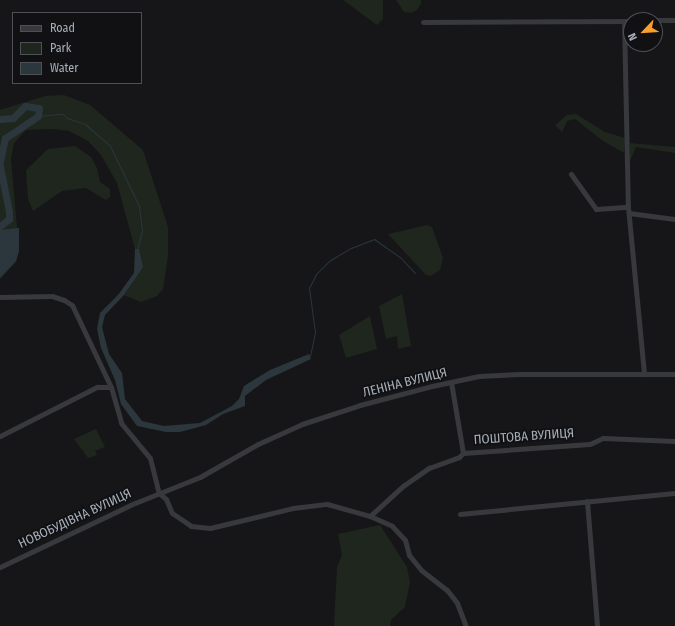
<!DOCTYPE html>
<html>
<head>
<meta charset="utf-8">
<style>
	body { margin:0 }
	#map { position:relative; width:675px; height:626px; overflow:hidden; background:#161618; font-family:"Fira Sans Condensed",sans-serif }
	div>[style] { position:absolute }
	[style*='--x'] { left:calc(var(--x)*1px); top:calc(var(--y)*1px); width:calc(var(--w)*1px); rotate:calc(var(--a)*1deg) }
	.green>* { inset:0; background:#1e261e }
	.water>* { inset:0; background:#2b373d }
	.stream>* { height:1px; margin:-0.5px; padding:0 0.5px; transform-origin:0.5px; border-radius:0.5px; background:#2b373d }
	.river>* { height:7px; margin:-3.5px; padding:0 3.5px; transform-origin:3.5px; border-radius:3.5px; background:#2b373d }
	.minor>* { height:5px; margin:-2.5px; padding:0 2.5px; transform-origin:2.5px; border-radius:2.5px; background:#37393d }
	span { translate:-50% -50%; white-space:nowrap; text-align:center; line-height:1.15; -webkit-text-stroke:3.5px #111113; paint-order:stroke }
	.street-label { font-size:13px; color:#a7afb9 }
	.legend { position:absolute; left:12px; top:12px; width:130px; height:72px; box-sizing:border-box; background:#111113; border:1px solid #4d5055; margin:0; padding:5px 7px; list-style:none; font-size:12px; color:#a7afb9 }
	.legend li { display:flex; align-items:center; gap:8px; height:20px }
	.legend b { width:20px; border:1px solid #4d5055 }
	.north { position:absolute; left:623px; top:12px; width:40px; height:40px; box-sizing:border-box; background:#111113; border:1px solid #4d5055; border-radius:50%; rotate:245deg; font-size:11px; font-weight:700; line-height:16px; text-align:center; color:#a7afb9 }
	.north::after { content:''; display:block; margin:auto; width:14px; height:18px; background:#fc9e2a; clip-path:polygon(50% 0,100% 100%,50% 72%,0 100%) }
</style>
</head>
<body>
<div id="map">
	<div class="green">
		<div style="clip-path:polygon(343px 0,383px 0,383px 19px,377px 25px)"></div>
		<div style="clip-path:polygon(396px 0,421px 0,421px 3px,417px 10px,411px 13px,404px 12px)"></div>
		<div style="clip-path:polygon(64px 95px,90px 105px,143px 150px,168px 227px,168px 256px,163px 289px,157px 296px,141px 302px,124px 295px,132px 284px,139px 249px,135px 249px,117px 183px,101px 155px,88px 141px,69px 131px,54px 129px,26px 130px,14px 143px,11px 159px,19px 251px,16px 262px,0 279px,0 110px,45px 96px)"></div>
		<div style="clip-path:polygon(576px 114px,605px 132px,625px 138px,624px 153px,603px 141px,575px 119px,567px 121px,562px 132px,555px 125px,567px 115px)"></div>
		<div style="clip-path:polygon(630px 143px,675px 147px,675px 153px,636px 147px,630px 161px)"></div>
		<div style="clip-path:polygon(75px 146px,91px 157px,97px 168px,100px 182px,110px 189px,110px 197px,106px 200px,86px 188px,62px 191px,33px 211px,28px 199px,26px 170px,48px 149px)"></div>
		<div style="clip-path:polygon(427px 225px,432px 227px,443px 258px,440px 270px,431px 276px,426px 275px,388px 234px)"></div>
		<div style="clip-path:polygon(402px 294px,411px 346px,398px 349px,397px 336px,386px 339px,379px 306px)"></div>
		<div style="clip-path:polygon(370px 316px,377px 349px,346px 358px,339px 335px)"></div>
		<div style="clip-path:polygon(96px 429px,105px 447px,95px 451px,97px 455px,88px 458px,74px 439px)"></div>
		<div style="clip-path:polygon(380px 525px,407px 567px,410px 582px,405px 607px,391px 620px,390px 626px,334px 626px,337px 567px,342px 555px,338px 534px)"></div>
	</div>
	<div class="water">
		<div style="clip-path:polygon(19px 228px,19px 251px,16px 261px,0 278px,0 230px)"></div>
		<div style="clip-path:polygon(135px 249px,139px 249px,143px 267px,124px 295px,105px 315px,102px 327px,109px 354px,122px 373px,125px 399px,142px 421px,164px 426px,200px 423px,232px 406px,239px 399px,244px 386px,270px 370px,309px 354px,311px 359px,266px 380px,245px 396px,245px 406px,223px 414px,206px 425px,180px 432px,166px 432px,137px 426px,121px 404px,115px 380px,101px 348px,97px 329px,100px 313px,118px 295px,134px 273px)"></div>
	</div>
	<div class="stream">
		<div style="--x:38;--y:116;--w:25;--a:-5"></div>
		<div style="--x:63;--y:114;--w:6;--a:45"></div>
		<div style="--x:67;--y:118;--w:19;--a:18"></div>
		<div style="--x:85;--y:124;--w:33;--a:41"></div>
		<div style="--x:110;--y:146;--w:67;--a:64.2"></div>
		<div style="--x:139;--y:206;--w:25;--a:83"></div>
		<div style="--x:142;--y:231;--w:20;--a:105"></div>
		<div style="--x:310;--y:356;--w:25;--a:-78"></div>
		<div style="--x:315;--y:332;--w:44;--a:-97.8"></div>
		<div style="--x:309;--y:288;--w:16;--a:-63"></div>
		<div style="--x:316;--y:274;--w:18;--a:-45"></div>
		<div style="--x:329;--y:261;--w:26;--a:-31"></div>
		<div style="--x:351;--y:248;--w:25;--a:-21"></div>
		<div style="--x:374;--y:239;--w:32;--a:35"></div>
		<div style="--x:400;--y:257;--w:22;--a:47"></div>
	</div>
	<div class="river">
		<div style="--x:0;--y:119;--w:13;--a:-4"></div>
		<div style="--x:13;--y:118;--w:17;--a:-45"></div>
		<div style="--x:25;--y:106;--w:14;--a:8"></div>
		<div style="--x:39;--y:108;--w:8;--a:97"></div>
		<div style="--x:38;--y:116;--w:40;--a:146"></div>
		<div style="--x:5;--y:138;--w:25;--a:102"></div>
		<div style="--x:0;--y:166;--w:47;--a:78.9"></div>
		<div style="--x:9;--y:212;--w:7;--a:90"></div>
		<div style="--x:9;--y:219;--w:11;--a:142"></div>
	</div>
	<div class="minor">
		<div style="--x:655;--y:20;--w:20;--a:0"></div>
		<div style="--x:624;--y:21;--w:186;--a:88.8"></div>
		<div style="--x:628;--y:207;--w:168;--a:84.5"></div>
		<div style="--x:423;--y:22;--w:208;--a:-0.3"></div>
		<div style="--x:571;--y:174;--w:43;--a:54.5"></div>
		<div style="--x:596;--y:209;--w:32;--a:-4"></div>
		<div style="--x:629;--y:213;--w:46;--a:7.4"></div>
		<div style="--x:0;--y:297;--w:52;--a:-1.1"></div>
		<div style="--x:52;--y:296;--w:13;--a:18"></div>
		<div style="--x:64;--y:300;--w:9;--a:32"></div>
		<div style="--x:72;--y:305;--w:91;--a:64.6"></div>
		<div style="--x:111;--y:387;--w:37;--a:74"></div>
		<div style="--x:121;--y:423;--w:45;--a:50.4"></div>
		<div style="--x:150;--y:458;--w:36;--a:76"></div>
		<div style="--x:159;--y:493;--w:9;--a:41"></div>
		<div style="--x:166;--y:499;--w:15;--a:67"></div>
		<div style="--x:172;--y:513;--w:23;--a:34"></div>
		<div style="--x:191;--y:526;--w:19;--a:6"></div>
		<div style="--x:210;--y:528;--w:85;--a:-13.5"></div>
		<div style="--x:293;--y:508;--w:34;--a:-7"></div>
		<div style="--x:327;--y:504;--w:45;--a:15.6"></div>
		<div style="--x:370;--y:516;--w:24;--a:24"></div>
		<div style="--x:392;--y:526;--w:19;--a:47"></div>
		<div style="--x:405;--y:540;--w:16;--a:75"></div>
		<div style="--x:409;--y:555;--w:19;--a:51"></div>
		<div style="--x:421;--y:570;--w:33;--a:38"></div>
		<div style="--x:447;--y:590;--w:16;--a:52"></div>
		<div style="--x:457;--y:603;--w:25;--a:69"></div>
		<div style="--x:451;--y:382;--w:72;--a:80.4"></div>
		<div style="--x:0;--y:436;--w:109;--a:-26.8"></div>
		<div style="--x:97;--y:387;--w:14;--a:0"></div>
		<div style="--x:587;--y:501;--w:125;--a:85.4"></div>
		<div style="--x:460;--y:514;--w:216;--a:-5.6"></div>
		<div style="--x:370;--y:516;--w:45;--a:-42.3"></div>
		<div style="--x:403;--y:486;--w:32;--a:-35"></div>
		<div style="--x:429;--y:468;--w:32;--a:-20"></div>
		<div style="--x:459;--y:457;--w:6;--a:-45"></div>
		<div style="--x:463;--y:453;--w:127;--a:-4.1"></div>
		<div style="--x:590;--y:444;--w:14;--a:-25"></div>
		<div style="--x:603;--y:438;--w:72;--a:2.4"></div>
		<div style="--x:0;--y:567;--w:149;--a:-25.4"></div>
		<div style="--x:135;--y:503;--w:70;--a:-21.8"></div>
		<div style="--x:200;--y:477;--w:67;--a:-29.6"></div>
		<div style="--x:258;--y:444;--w:48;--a:-24.4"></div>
		<div style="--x:302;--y:424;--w:61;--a:-18.1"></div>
		<div style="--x:360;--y:405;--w:74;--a:-14.8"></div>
		<div style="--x:432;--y:386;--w:48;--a:-12"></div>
		<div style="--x:479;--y:376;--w:41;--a:-2.8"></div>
		<div style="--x:520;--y:374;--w:155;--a:0"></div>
	</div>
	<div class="street-label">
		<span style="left:405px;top:383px;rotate:-14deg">ЛЕНІНА ВУЛИЦЯ</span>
		<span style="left:524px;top:437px;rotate:-4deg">ПОШТОВА ВУЛИЦЯ</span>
		<span style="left:75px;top:519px;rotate:-25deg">НОВОБУДІВНА ВУЛИЦЯ</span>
	</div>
	<ul class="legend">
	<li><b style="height:5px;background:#37393d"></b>Road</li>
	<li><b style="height:11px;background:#1e261e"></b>Park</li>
	<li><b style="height:11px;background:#2b373d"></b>Water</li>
	</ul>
	<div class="north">N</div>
</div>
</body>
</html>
